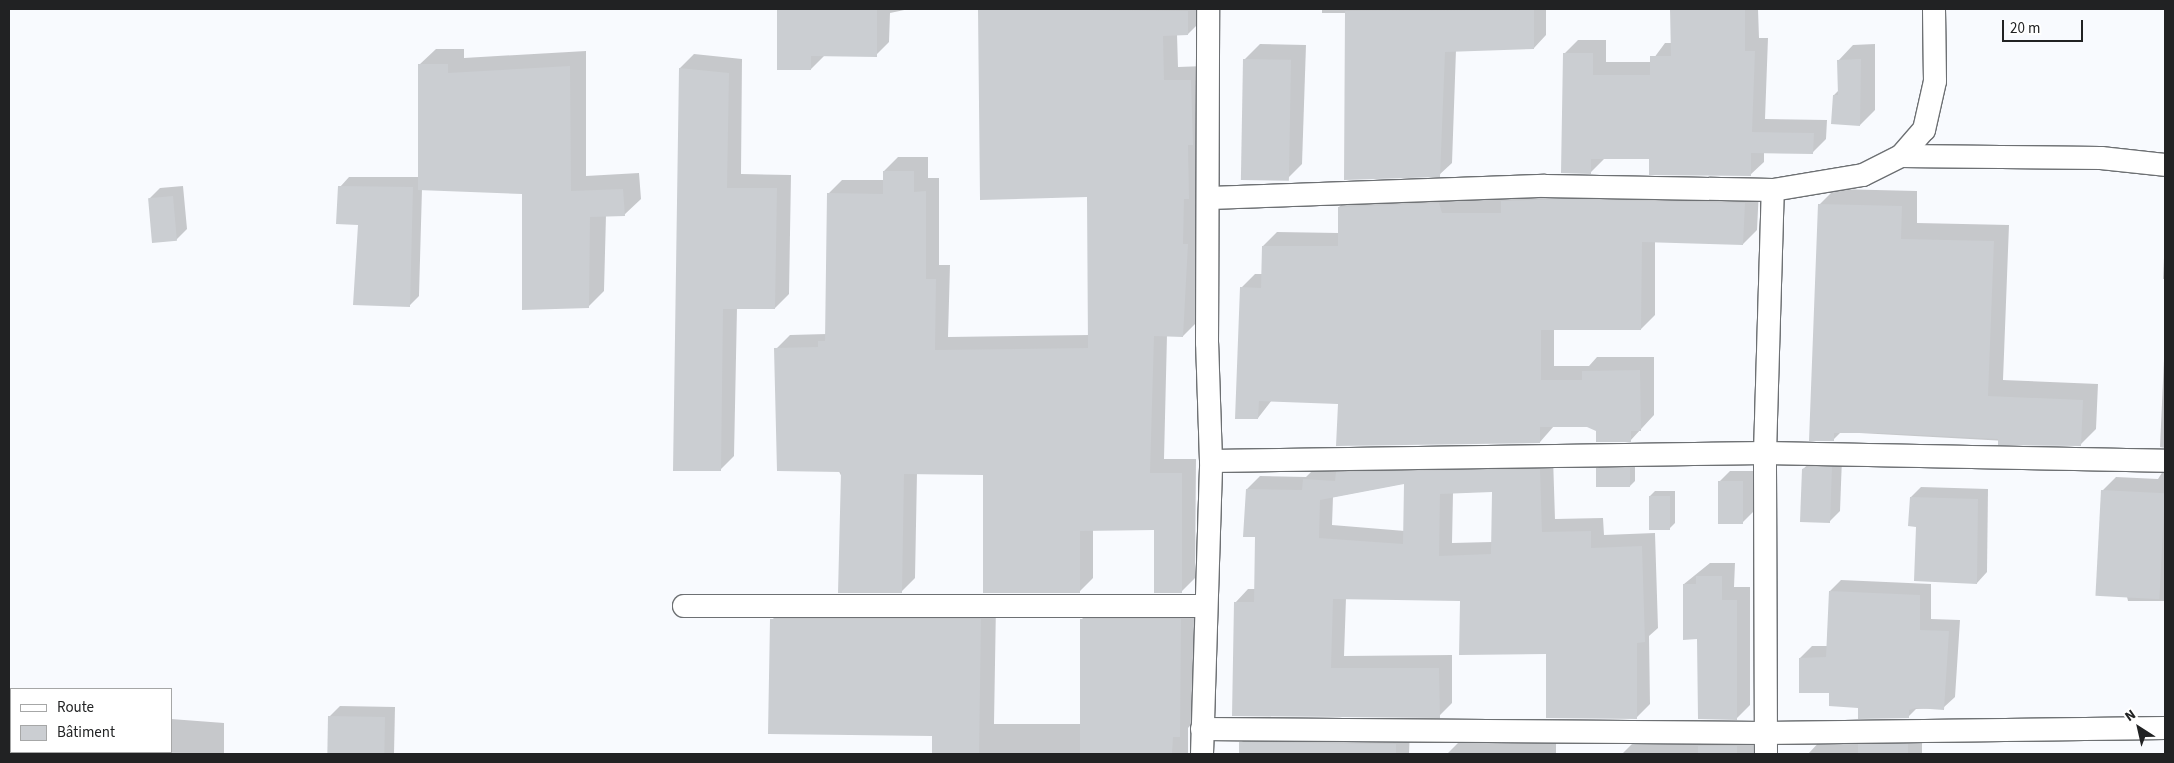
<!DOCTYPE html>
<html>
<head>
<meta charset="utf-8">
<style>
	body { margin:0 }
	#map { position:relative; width:2174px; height:763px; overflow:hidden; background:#f8fafe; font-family:"Source Sans 3",sans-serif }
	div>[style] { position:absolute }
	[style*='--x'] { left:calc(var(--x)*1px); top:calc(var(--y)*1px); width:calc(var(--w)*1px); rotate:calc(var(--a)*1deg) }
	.shadow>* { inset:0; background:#0003 }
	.building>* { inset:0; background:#cbced2; transform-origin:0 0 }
	.roads { filter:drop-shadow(1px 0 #6d7073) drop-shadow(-1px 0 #6d7073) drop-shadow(0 1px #6d7073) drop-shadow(0 -1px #6d7073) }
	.minor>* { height:22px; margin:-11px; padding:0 11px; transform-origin:11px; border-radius:11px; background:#fff }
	span { translate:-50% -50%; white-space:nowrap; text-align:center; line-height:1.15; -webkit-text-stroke:4px #fff; paint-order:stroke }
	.frame { position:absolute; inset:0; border:10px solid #212223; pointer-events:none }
	.legend { position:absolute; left:10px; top:688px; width:162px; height:65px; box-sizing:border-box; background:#fff; border:1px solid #a6a7a7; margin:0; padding:6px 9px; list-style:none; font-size:15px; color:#212223 }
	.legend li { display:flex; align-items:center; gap:10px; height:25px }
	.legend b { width:25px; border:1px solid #a6a7a7 }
	.north { position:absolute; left:2114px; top:703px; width:50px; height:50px; -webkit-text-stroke:4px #fff; paint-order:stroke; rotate:325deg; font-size:14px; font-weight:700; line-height:20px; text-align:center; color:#212223 }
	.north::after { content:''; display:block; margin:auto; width:18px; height:22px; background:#212223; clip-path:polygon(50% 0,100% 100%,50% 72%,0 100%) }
	.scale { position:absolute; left:2002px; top:20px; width:81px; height:22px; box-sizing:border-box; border:2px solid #212223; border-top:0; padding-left:6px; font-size:15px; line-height:18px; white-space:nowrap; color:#212223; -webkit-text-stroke:4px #fff; paint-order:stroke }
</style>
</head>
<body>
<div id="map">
	<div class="shadow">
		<div style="clip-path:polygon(779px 9px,909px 9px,890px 13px,889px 42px,876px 55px,824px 56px,811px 69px,778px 69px)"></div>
		<div style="clip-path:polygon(980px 9px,1201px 9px,1202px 20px,1188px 34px,1177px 34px,1178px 67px,1205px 66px,1197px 322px,1183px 336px,1167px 335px,1164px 459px,1196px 459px,1195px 578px,1181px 592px,1156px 529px,1093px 530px,1093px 578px,1079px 592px,985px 473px,917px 473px,915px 578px,901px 592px,776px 349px,790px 335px,827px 334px,828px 194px,842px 180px,884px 180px,884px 171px,898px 157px,928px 157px,928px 178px,939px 178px,939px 265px,950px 265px,948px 337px,1089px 335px,1088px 196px,981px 199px)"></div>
		<div style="clip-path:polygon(1322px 9px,1546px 9px,1546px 35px,1534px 48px,1456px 50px,1452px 163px,1439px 175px,1346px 13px,1322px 13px)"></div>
		<div style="clip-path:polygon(1671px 9px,1758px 9px,1759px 38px,1768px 38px,1765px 119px,1827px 120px,1826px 139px,1812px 153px,1764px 152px,1764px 162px,1750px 175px,1650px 158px,1604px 159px,1591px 172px,1564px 54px,1578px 40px,1606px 40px,1606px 62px,1651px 62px,1665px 43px,1672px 43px)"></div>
		<div style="clip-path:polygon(1260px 44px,1306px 45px,1302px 164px,1286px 180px,1244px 60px)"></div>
		<div style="clip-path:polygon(1875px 44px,1875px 110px,1860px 125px,1834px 95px,1839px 90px,1838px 61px,1853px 45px)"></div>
		<div style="clip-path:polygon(436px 49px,464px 49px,464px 58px,586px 51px,586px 176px,639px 173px,641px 199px,624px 215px,606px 215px,604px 291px,588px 307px,523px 192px,422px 189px,419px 296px,409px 306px,359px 223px,340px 187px,349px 177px,419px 177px,419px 65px)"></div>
		<div style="clip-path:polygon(694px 54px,742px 59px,741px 174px,791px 175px,789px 294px,775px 308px,737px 308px,734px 456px,720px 470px,680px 68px)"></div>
		<div style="clip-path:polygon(183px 186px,187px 229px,176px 240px,149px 199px,160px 188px)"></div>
		<div style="clip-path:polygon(1516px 187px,1759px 189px,1757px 230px,1743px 244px,1655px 241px,1655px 315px,1641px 329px,1554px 329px,1554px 366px,1589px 366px,1597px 357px,1654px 357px,1654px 415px,1630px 441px,1588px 426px,1554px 426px,1540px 442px,1339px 403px,1272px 400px,1258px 418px,1241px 288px,1255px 274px,1262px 274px,1263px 246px,1277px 232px,1339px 233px,1339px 207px,1353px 193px,1504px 199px)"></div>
		<div style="clip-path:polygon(1835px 189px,1917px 191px,1917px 223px,2009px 225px,2003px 380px,2098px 384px,2096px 429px,2080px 445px,1841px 432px,1833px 440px,1819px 205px)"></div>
		<div style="clip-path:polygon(2165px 236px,2165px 279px,2163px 279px)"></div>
		<div style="clip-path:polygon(2165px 337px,2165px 448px,2160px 447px)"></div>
		<div style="clip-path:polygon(evenodd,1553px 457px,1555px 519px,1603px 518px,1604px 535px,1655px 533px,1658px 628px,1649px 636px,1650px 704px,1636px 718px,1547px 653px,1461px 600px,1346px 598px,1344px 656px,1452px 655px,1452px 703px,1439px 716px,1233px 715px,1235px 603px,1248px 589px,1255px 589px,1256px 535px,1247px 489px,1260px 476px,1306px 477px,1317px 466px,1553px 457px,1406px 483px,1405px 531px,1332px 525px,1333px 497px,1406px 483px,1553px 457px,1493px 491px,1492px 542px,1452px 543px,1453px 493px,1493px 491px)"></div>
		<div style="clip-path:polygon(1842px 458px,1840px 511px,1829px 522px,1803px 469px,1814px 459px)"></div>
		<div style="clip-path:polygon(1602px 464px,1635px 464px,1635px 481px,1630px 486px,1597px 469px)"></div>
		<div style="clip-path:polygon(2165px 468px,2165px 601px,2128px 601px,2102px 491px,2116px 477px,2158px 479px)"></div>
		<div style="clip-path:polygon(1730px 471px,1753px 471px,1753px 512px,1743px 522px,1720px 481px)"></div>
		<div style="clip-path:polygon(1921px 487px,1988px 489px,1987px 572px,1977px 583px,1918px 525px,1911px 497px)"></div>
		<div style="clip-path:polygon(1655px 491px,1675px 491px,1675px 523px,1670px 528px,1650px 496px)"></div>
		<div style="clip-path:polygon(1710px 563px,1735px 563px,1734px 587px,1750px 587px,1750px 705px,1737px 718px,1699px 638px,1684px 584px)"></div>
		<div style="clip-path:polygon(1841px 580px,1931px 584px,1931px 619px,1960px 620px,1955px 697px,1943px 708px,1916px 709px,1908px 717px,1860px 706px,1831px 692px,1800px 658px,1812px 646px,1827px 646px,1830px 591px)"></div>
		<div style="clip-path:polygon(787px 604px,996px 604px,994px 724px,1081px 724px,1081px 620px,1097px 604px,1196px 604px,1195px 720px,1188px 728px,1188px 754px,933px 754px,933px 735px,772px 620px)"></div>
		<div style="clip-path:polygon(340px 706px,395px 707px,394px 754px,329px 754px,330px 716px)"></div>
		<div style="clip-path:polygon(171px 719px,224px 723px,224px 754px,93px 754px,171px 752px)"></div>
		<div style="clip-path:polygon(1255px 728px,1410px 729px,1409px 754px,1241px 754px,1241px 743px)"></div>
		<div style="clip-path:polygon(1922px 730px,1922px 754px,1808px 754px,1823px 738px)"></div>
		<div style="clip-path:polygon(1759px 737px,1758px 754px,1622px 754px,1636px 740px)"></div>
		<div style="clip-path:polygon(1556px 738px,1556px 754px,1447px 754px,1461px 740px)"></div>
	</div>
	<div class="building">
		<div style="clip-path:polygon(777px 9px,877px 9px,877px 57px,811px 56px,811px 70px,777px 70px)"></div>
		<div style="clip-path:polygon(978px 9px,1188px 11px,1188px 35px,1163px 36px,1164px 80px,1191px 80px,1193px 145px,1188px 145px,1189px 199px,1184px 199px,1183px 244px,1188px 244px,1183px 337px,1154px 336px,1150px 473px,1182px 473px,1182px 593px,1154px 593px,1154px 530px,1080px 531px,1080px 593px,983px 593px,983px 475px,904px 474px,902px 593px,838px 593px,841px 472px,777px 471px,774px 348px,818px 347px,818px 341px,825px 341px,827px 193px,883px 194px,883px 171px,914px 171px,914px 192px,926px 191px,926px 279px,936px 279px,935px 350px,1088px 348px,1087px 197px,980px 200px)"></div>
		<div style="clip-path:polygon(1670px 9px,1745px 9px,1745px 51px,1755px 51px,1752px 132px,1814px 133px,1813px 154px,1751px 153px,1751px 176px,1649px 175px,1649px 159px,1591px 159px,1591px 174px,1561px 173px,1563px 53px,1593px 53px,1593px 75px,1650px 75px,1650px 56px,1671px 56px)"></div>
		<div style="clip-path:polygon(1534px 10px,1534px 49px,1445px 52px,1440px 177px,1344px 180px,1345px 11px)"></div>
		<div style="left:1243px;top:59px;width:48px;height:121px;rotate:1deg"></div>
		<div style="clip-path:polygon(1861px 59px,1860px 126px,1831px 124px,1833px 95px,1838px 95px,1837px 60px)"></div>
		<div style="clip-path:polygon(418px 64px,448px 64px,448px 73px,570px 66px,571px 191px,623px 189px,625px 216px,590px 217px,589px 308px,522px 310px,522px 194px,418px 190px)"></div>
		<div style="clip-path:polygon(679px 68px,729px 73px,727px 188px,777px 188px,775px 309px,723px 309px,721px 471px,673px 471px)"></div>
		<div style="clip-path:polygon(338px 186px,413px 187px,410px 307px,353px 305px,358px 225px,336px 224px)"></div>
		<div style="left:173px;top:196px;width:45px;height:25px;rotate:85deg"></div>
		<div style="clip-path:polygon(1560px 199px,1745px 203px,1743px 245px,1642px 242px,1641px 330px,1541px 330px,1541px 380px,1582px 380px,1582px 371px,1640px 370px,1641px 431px,1631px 431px,1631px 442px,1596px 442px,1596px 431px,1587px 427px,1540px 427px,1540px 443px,1336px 446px,1338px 404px,1259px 401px,1258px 419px,1235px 419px,1240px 287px,1261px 288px,1262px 246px,1338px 246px,1338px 207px,1439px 203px,1442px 213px,1501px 213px,1501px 201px)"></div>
		<div style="clip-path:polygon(1818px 204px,1902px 206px,1901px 239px,1994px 241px,1988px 396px,2083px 400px,2081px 446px,1998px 445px,1998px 439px,1878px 433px,1834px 433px,1834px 441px,1809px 441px)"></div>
		<div style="clip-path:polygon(1809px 467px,1832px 467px,1830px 523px,1800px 522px,1802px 469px)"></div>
		<div style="left:1630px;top:468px;width:19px;height:34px;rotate:90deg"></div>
		<div style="clip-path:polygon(evenodd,1540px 469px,1542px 532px,1591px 531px,1591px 548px,1642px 546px,1645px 642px,1637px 643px,1637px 719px,1546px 718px,1546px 654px,1459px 655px,1460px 601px,1333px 599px,1331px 668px,1439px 668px,1440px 718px,1232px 716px,1234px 602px,1254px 602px,1255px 537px,1243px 537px,1246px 489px,1302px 490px,1303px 479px,1335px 481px,1336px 472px,1540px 469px,1404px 484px,1403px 544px,1319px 538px,1320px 500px,1404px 484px,1540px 469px,1492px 492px,1491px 554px,1439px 556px,1440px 494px,1492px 492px)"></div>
		<div style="left:1718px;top:481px;width:25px;height:43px"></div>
		<div style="left:2101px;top:490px;width:64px;height:106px;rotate:3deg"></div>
		<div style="left:1649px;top:496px;width:21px;height:34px"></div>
		<div style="clip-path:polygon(1910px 497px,1978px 499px,1977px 584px,1914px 581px,1916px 527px,1908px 526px)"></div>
		<div style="clip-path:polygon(1696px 576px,1722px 576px,1722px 600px,1737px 600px,1737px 720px,1698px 719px,1697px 639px,1683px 640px,1683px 584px,1696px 584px)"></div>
		<div style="clip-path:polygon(1829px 591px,1920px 595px,1920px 630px,1949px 631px,1944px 710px,1916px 708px,1909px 710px,1909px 718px,1858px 719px,1858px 708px,1829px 706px,1829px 693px,1799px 693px,1799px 658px,1826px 657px)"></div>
		<div style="clip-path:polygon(770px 619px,981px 619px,979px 754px,932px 754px,932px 736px,768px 734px)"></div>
		<div style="clip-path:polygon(1080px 619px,1181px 619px,1180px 737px,1173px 737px,1172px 754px,1080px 754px)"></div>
		<div style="left:328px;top:716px;width:57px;height:38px;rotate:1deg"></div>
		<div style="clip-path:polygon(1239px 742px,1396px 744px,1396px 754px,1239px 754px)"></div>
		<div style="left:1908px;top:744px;width:10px;height:50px;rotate:90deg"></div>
		<div style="left:1698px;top:746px;width:39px;height:8px"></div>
	</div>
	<div class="roads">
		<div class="minor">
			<div style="--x:1901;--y:156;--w:200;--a:0.6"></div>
			<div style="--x:2101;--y:158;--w:64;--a:6.2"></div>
			<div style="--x:1210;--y:198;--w:335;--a:-2.1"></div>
			<div style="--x:1545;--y:186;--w:228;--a:1"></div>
			<div style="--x:1773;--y:190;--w:91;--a:-9.5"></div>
			<div style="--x:1863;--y:175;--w:42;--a:-26.6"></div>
			<div style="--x:1901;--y:156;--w:35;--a:-49"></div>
			<div style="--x:1924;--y:130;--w:50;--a:-77.3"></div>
			<div style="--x:1935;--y:81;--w:72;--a:-90.8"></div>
			<div style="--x:1211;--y:461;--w:554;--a:-0.83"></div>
			<div style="--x:1765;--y:453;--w:400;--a:1.1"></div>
			<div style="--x:684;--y:606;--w:520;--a:0"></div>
			<div style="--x:1202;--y:729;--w:562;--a:0.41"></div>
			<div style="--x:1764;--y:733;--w:401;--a:-0.7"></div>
			<div style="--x:1202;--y:754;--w:293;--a:-88.2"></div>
			<div style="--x:1211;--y:461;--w:118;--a:-91.9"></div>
			<div style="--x:1207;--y:343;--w:334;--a:-89.8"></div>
			<div style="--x:1766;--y:754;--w:301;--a:-90.2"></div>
			<div style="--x:1765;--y:453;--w:263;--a:-88.3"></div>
		</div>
	</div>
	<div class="frame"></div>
	<ul class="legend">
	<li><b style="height:6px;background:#fff"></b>Route</li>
	<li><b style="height:14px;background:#cbced2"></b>Bâtiment</li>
	</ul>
	<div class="north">N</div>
	<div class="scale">20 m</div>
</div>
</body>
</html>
